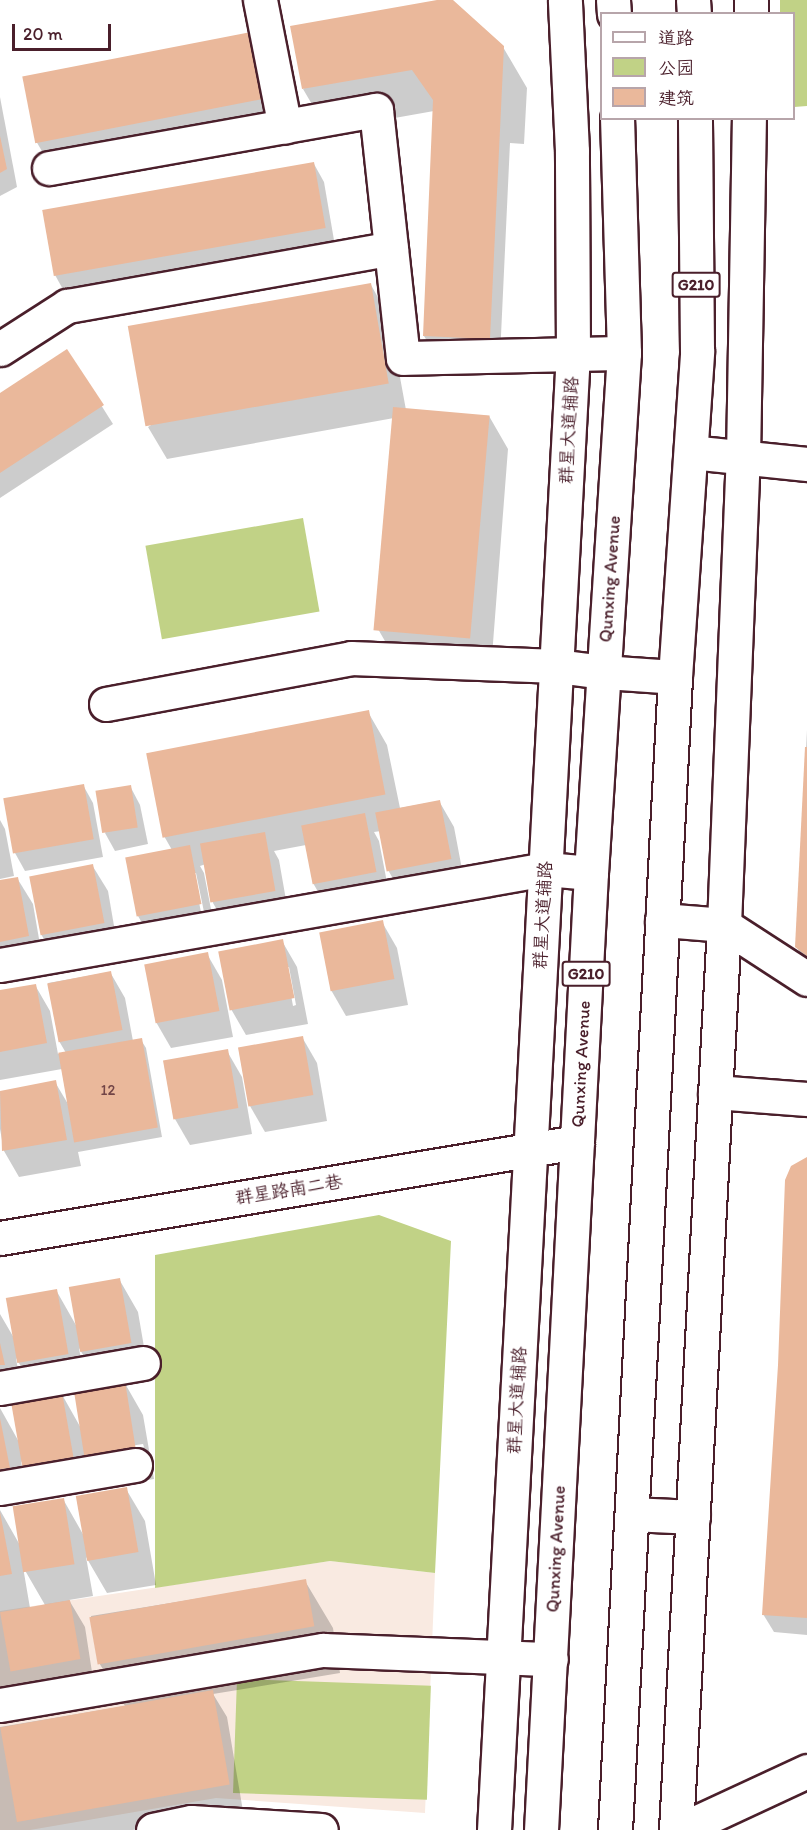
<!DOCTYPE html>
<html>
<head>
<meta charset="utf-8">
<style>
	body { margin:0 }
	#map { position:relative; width:807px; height:1830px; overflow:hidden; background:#fff; font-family:Itim,"LXGW WenKai TC",sans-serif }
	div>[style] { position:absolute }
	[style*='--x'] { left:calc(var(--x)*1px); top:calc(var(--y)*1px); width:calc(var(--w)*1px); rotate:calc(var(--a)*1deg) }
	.built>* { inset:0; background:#f9eae1 }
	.green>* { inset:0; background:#c1d286; transform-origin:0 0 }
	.shadow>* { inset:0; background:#0003 }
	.building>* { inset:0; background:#eab89b; transform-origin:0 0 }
	.roads { filter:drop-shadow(2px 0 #4a1f2b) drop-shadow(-2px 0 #4a1f2b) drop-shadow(0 2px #4a1f2b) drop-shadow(0 -2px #4a1f2b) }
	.minor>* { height:33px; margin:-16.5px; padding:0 16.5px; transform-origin:16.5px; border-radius:16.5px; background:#fff }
	.highway>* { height:33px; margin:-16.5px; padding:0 16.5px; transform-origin:16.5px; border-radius:16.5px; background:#fff }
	span { translate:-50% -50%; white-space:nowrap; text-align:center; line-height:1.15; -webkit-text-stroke:4.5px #fff; paint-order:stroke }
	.number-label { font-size:15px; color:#724547 }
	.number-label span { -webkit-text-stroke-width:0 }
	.shield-label span { padding:2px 4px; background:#fff; border:2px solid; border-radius:4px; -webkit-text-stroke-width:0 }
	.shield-label { font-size:16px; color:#4a1f2b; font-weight:700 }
	.street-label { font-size:18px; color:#4a1f2b }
	.legend { position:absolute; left:600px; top:12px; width:195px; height:108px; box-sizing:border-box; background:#fff; border:2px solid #b7a5aa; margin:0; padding:8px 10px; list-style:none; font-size:18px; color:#4a1f2b }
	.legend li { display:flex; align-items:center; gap:12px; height:30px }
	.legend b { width:30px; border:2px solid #b7a5aa }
	.scale { position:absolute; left:12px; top:24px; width:99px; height:27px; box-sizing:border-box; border:3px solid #4a1f2b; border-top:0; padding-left:8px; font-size:18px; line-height:21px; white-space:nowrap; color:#4a1f2b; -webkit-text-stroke:4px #fff; paint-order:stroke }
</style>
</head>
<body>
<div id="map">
	<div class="built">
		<div style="clip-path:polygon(330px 1561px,435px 1573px,425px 1813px,216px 1798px,30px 1830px,0 1830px,0 1611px)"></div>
	</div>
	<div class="green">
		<div style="clip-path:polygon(780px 0,807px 0,807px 106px,794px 107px,794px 14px,780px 13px)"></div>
		<div style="left:303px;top:518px;width:95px;height:160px;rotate:80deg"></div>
		<div style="clip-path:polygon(379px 1215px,451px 1241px,435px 1573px,330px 1561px,155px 1588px,155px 1255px)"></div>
		<div style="left:237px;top:1679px;width:194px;height:114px;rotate:2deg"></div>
	</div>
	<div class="shadow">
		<div style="clip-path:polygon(445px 0,450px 0,503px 47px,527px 88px,524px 144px,510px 143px,500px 357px,435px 354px,424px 336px,434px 111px,327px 130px,303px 89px)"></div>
		<div style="clip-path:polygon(250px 34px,286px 140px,60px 182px,36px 141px)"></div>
		<div style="clip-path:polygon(0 97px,17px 187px,0 196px)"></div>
		<div style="clip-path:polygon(314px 164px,324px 182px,335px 246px,65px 293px,55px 275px)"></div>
		<div style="clip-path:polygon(371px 285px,389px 317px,406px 410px,489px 416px,508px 449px,491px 669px,397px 662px,378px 629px,394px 418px,167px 459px,148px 427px)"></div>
		<div style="clip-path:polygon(67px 351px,113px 424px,0 498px,0 395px)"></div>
		<div style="clip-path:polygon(evenodd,368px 712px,387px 745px,400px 808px,439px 801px,454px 827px,465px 885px,403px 896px,388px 870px,381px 831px,374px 832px,379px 841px,390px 898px,328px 909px,313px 883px,306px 845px,274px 851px,279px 860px,289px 917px,228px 929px,213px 903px,206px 864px,200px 866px,204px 873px,215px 930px,153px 942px,138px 916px,172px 850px,164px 836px,368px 712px,193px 873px,196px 873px,204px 912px,201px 912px,193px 873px)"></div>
		<div style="clip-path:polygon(807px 730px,807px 965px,796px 946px)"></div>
		<div style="clip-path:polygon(83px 785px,93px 803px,103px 857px,25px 871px,15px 853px)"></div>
		<div style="clip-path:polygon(130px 786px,140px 805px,148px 844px,115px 851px,105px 833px)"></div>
		<div style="clip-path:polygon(0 820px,5px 829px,14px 876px,0 879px)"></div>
		<div style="clip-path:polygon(92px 865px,108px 891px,118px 949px,56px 960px,41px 934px)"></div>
		<div style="clip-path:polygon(17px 878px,33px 904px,43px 962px,0 970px,0 882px)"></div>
		<div style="clip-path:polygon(382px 922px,397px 948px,408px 1005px,346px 1016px,331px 990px)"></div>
		<div style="clip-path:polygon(evenodd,282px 941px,297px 967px,308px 1024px,246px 1035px,231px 1009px,282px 941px,286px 967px,289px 967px,296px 1005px,293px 1006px,286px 967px)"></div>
		<div style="clip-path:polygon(207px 954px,222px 980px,233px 1037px,171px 1048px,156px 1022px)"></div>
		<div style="clip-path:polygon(110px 972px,125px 998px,133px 1041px,141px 1040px,146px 1048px,162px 1137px,78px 1152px,81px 1166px,19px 1177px,4px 1151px,0 1129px,0 1092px,55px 1082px,68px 1104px,62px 1069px,0 1080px,0 992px,35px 985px,50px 1011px,58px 1054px,66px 1053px,59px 1041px,48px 983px)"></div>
		<div style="clip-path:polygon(302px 1037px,317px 1063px,327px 1121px,265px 1132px,250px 1106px)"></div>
		<div style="clip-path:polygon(227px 1051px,242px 1077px,252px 1134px,190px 1145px,175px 1119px)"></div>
		<div style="clip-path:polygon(807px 1159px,807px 1635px,774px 1632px,763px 1614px,792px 1167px)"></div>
		<div style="clip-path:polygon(evenodd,119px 1279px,138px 1312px,149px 1376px,123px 1380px,143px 1415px,154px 1479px,105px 1487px,85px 1451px,91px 1490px,43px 1498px,21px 1461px,27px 1500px,0 1505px,0 1408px,19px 1442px,13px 1399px,0 1401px,0 1314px,14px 1338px,56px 1290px,77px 1327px,119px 1279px,79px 1348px,101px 1385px,86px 1389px,79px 1348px,119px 1279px,16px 1358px,39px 1397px,23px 1400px,16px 1358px,119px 1279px,75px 1388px,82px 1430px,60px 1391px,75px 1388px,119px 1279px,143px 1444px,144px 1447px,97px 1455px,97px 1451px,143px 1444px)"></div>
		<div style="clip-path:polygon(evenodd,126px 1489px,145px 1521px,156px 1585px,107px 1593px,86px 1557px,93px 1596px,69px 1600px,85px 1627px,94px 1685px,0 1701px,0 1510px,21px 1547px,63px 1499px,84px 1536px,126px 1489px,23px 1567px,45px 1605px,30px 1608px,23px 1567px)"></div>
		<div style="clip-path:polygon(305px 1581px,333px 1628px,340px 1673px,213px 1694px,227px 1717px,243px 1811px,133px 1830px,0 1830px,0 1727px,125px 1706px,98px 1661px,91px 1616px)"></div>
	</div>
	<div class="building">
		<div style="clip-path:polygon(437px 0,453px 0,504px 46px,490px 339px,423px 336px,433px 100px,412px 70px,302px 89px,290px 26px)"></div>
		<div style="left:251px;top:32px;width:68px;height:233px;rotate:79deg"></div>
		<div style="clip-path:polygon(0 136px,7px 169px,0 173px)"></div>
		<div style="left:314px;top:162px;width:67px;height:276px;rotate:80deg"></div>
		<div style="left:371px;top:283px;width:102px;height:247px;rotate:80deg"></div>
		<div style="clip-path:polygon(67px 349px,104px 405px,0 473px,0 393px)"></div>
		<div style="left:393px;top:407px;width:97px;height:224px;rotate:5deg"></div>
		<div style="left:369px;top:710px;width:86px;height:227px;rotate:79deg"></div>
		<div style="clip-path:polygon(805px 747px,807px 747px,807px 956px,795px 947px)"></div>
		<div style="left:84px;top:784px;width:56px;height:82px;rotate:80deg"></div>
		<div style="left:131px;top:785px;width:43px;height:36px;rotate:81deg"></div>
		<div style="left:440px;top:800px;width:60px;height:66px;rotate:79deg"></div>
		<div style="left:365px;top:813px;width:60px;height:65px;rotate:79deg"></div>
		<div style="left:265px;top:832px;width:60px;height:66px;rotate:80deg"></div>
		<div style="left:190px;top:845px;width:60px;height:66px;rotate:79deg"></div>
		<div style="left:93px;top:864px;width:60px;height:65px;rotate:79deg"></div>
		<div style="clip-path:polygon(18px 877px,29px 936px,0 942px,0 880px)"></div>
		<div style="left:383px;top:920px;width:60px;height:65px;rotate:79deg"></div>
		<div style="left:283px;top:939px;width:60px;height:66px;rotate:79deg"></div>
		<div style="left:208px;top:952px;width:60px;height:65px;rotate:79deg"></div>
		<div style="left:111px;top:971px;width:60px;height:65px;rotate:79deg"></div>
		<div style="clip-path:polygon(36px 984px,47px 1043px,0 1052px,0 990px)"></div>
		<div style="left:303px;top:1036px;width:60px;height:66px;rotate:80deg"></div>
		<div style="left:142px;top:1038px;width:91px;height:85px;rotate:80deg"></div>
		<div style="left:228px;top:1049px;width:60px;height:66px;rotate:80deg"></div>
		<div style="clip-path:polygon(56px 1080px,67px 1140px,2px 1151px,0 1091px)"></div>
		<div style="clip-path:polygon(807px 1157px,807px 1618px,762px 1615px,778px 1365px,785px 1180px,791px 1166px)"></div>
		<div style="left:120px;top:1278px;width:66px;height:52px;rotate:80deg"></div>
		<div style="left:57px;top:1289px;width:66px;height:52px;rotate:80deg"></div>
		<div style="clip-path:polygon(0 1343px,5px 1365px,0 1365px)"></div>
		<div style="left:125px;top:1381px;width:67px;height:52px;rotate:81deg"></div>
		<div style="left:62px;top:1392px;width:66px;height:52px;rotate:80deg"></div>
		<div style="clip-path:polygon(0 1418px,10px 1468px,0 1469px)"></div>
		<div style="left:127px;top:1487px;width:66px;height:52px;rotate:80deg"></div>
		<div style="left:64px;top:1498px;width:67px;height:52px;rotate:81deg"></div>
		<div style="clip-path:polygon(0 1512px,12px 1574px,0 1576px)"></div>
		<div style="left:306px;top:1579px;width:48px;height:220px;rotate:80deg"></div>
		<div style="left:70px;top:1600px;width:60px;height:71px;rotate:80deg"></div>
		<div style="left:213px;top:1690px;width:96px;height:216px;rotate:80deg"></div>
	</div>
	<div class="roads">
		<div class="minor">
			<div style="--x:260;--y:0;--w:129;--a:78.9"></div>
			<div style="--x:751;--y:14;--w:14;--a:-90"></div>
			<div style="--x:49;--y:168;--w:332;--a:-10.1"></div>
			<div style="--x:376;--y:110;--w:249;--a:83.8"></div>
			<div style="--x:403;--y:358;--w:221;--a:-1.3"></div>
			<div style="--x:0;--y:349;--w:80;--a:-32.7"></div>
			<div style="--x:67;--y:306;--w:329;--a:-10.1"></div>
			<div style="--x:691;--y:452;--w:117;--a:5.9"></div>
			<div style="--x:106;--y:704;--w:249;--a:-10.6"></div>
			<div style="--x:351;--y:658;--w:206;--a:2.2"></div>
			<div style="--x:557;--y:666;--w:47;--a:7.3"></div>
			<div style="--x:724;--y:925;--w:99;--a:33"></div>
			<div style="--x:0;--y:965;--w:554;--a:-9.97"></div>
			<div style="--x:546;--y:869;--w:45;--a:5.1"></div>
			<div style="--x:715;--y:1092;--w:92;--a:4.4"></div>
			<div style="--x:0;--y:1238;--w:585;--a:-9.45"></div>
			<div style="--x:0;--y:1388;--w:145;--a:-9.9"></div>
			<div style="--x:0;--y:1488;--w:137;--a:-9.7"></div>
			<div style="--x:0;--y:1705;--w:328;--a:-9.7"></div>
			<div style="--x:323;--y:1650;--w:228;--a:2.3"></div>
			<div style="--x:153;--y:1830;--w:39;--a:-12"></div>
			<div style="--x:191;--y:1822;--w:130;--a:3.5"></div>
			<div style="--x:494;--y:1830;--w:1478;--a:-86.94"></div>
			<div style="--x:573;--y:354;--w:203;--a:-90.3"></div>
			<div style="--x:572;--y:151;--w:151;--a:-92.7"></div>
			<div style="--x:676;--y:1830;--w:906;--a:-86.96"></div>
			<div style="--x:724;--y:925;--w:467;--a:-87.7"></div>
			<div style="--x:743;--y:458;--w:340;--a:-89"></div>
			<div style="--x:680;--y:1830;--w:140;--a:-24.9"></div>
		</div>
		<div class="highway">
			<div style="--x:613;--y:0;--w:14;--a:86"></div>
			<div style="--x:693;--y:0;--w:14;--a:86"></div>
			<div style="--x:604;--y:672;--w:71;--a:4"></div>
			<div style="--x:662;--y:920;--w:62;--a:4.6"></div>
			<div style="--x:632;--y:1514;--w:61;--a:2.8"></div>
			<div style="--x:541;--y:1830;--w:958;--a:-87.01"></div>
			<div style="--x:591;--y:873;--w:521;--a:-86.37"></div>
			<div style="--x:624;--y:353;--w:235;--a:-91.7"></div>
			<div style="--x:615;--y:1830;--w:1155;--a:-87.02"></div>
			<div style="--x:675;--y:677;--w:327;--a:-86.1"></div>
			<div style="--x:697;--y:351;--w:233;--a:-90.5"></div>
		</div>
	</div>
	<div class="number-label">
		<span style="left:108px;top:1091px">12</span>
	</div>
	<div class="shield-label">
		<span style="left:696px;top:285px">G210</span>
		<span style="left:586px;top:974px">G210</span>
	</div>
	<div class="street-label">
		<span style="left:569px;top:430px;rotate:-87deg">群星大道辅路</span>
		<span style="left:610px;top:579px;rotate:-86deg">Qunxing Avenue</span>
		<span style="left:543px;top:915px;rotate:-87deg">群星大道辅路</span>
		<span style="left:581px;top:1064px;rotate:-87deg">Qunxing Avenue</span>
		<span style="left:289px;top:1190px;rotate:-9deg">群星路南二巷</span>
		<span style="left:517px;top:1400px;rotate:-87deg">群星大道辅路</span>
		<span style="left:556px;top:1549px;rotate:-87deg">Qunxing Avenue</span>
	</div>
	<ul class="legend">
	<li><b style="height:8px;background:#fff"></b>道路</li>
	<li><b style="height:16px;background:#c1d286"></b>公园</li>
	<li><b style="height:16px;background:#eab89b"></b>建筑</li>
	</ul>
	<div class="scale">20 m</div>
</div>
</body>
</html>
